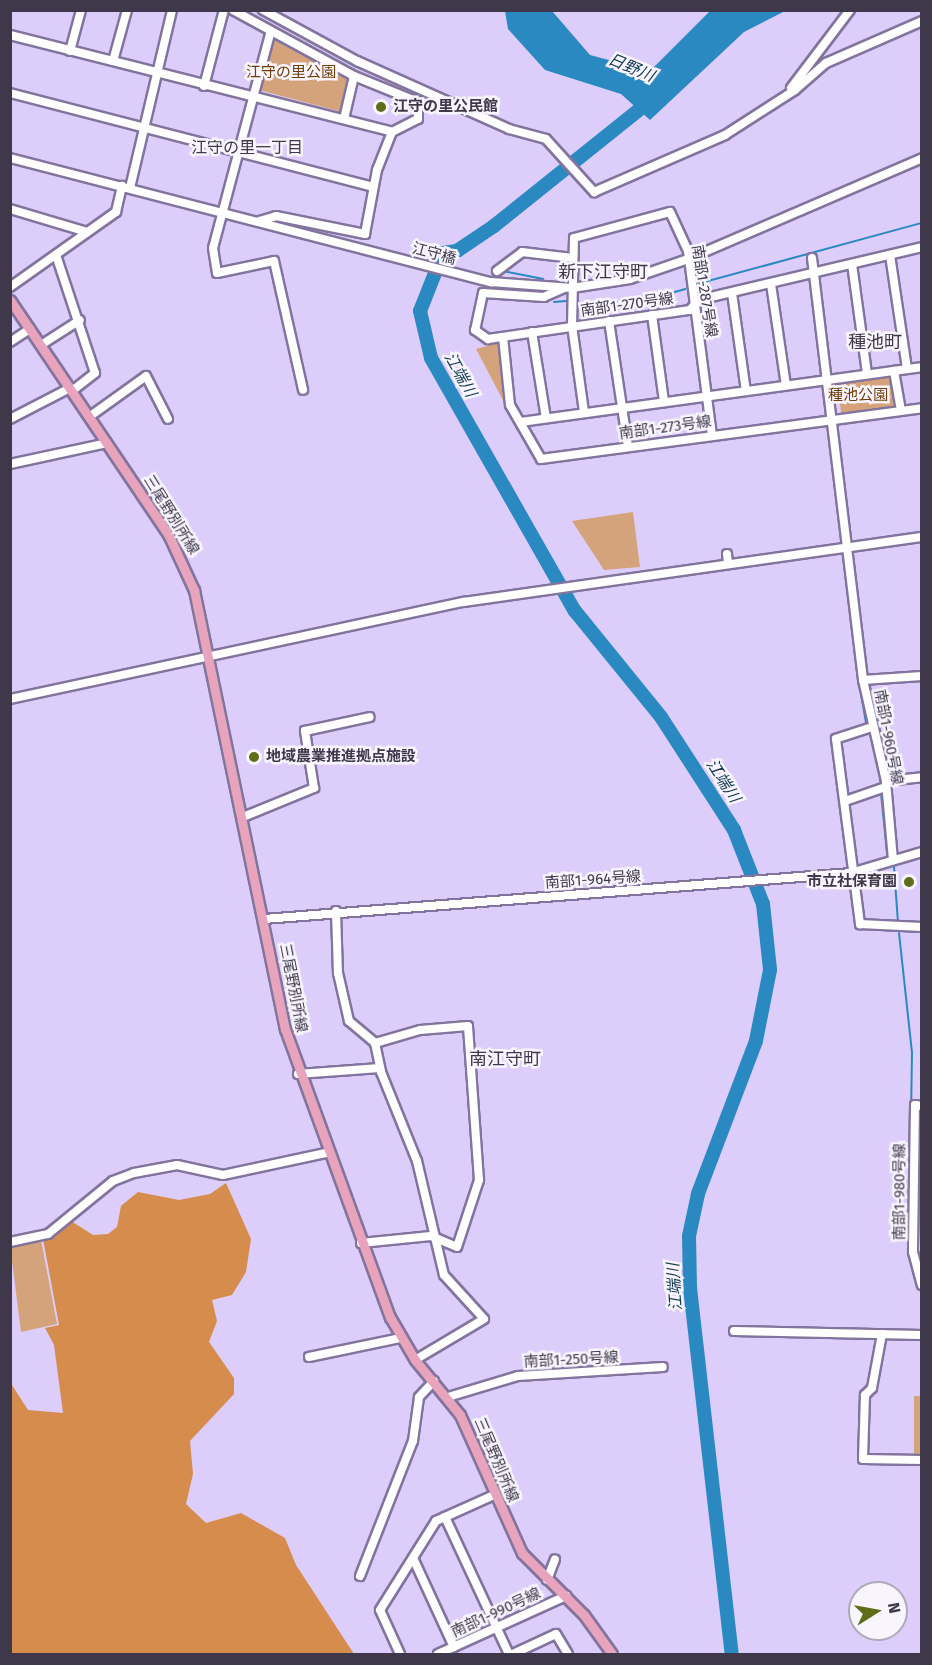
<!DOCTYPE html>
<html>
<head>
<meta charset="utf-8">
<style>
	body { margin:0 }
	#map { position:relative; width:932px; height:1665px; overflow:hidden; background:#dccdfb; font-family:"Fira Sans","Noto Sans JP",sans-serif }
	div>[style] { position:absolute }
	[style*='--x'] { left:calc(var(--x)*1px); top:calc(var(--y)*1px); width:calc(var(--w)*1px); rotate:calc(var(--a)*1deg) }
	.green>* { inset:0; background:#d4a37b; transform-origin:0 0 }
	.forest>* { inset:0; background:#d68c4c }
	.water>* { inset:0; background:#2a89c1 }
	.stream>* { height:2px; margin:-1px; padding:0 1px; transform-origin:1px; border-radius:1px; background:#2a89c1 }
	.river>* { height:14px; margin:-7px; padding:0 7px; transform-origin:7px; border-radius:7px; background:#2a89c1 }
	.roads { filter:drop-shadow(2px 0 #82749d) drop-shadow(-2px 0 #82749d) drop-shadow(0 2px #82749d) drop-shadow(0 -2px #82749d) }
	.minor>* { height:8px; margin:-4px; padding:0 4px; transform-origin:4px; border-radius:4px; background:#fff }
	.major>* { height:9px; margin:-4.5px; padding:0 4.5px; transform-origin:4.5px; border-radius:4.5px; background:#e8a4bc }
	.dots>* { width:16px; height:16px; translate:-50% -50%; box-sizing:border-box; border:3px solid #f8f5fe; border-radius:50% }
	span { translate:-50% -50%; white-space:nowrap; text-align:center; line-height:1.15; -webkit-text-stroke:5px #f8f5fe; paint-order:stroke }
	.park-label { font-size:15px; color:#6e3d0b }
	.poi-label { font-size:15px; color:#3e384a; font-weight:700 }
	.left { translate:0 -50%; text-align:left }
	.right { translate:-100% -50%; text-align:right }
	.street-label { font-size:15px; color:#3e384a }
	.water-label { font-size:16px; color:#123850; font-style:italic }
	.neighbourhood-label { font-size:16px; color:#3e384a }
	.quarter-label { font-size:18px; color:#3e384a }
	.frame { position:absolute; inset:0; border:12px solid #3e384a; pointer-events:none }
	.north { position:absolute; left:848px; top:1581px; width:60px; height:60px; box-sizing:border-box; background:#f8f5fe; border:2px solid #aea9b6; border-radius:50%; rotate:79deg; font-size:16px; font-weight:700; line-height:24px; text-align:center; color:#3e384a }
	.north::after { content:''; display:block; margin:auto; width:21px; height:27px; background:#5d6d18; clip-path:polygon(50% 0,100% 100%,50% 72%,0 100%) }
</style>
</head>
<body>
<div id="map">
	<div class="green">
		<div style="clip-path:polygon(275px 39px,350px 76px,342px 112px,259px 90px)"></div>
		<div style="clip-path:polygon(501px 342px,500px 356px,506px 406px,476px 349px)"></div>
		<div style="left:890px;top:376px;width:32px;height:53px;rotate:83deg"></div>
		<div style="clip-path:polygon(633px 512px,640px 567px,604px 570px,572px 521px)"></div>
		<div style="clip-path:polygon(41px 1240px,57px 1324px,21px 1332px,10px 1245px)"></div>
		<div style="left:914px;top:1396px;width:7px;height:61px"></div>
	</div>
	<div class="forest">
		<div style="clip-path:polygon(226px 1183px,251px 1239px,246px 1272px,232px 1295px,212px 1300px,217px 1321px,209px 1342px,234px 1378px,234px 1394px,190px 1441px,193px 1474px,186px 1504px,206px 1523px,241px 1513px,285px 1538px,296px 1565px,354px 1654px,11px 1654px,10px 1382px,28px 1410px,63px 1413px,54px 1345px,45px 1328px,59px 1325px,43px 1239px,71px 1221px,93px 1235px,108px 1234px,117px 1227px,121px 1206px,138px 1192px,179px 1200px,210px 1194px)"></div>
	</div>
	<div class="water">
		<div style="clip-path:polygon(505px 11px,552px 11px,590px 55px,650px 71px,710px 11px,785px 11px,744px 32px,650px 120px,621px 94px,545px 70px,508px 29px)"></div>
	</div>
	<div class="stream">
		<div style="--x:503;--y:271;--w:41;--a:11.3"></div>
		<div style="--x:697;--y:284;--w:233;--a:-15.2"></div>
		<div style="--x:812;--y:299;--w:76;--a:82.4"></div>
		<div style="--x:554;--y:302;--w:12;--a:-5"></div>
		<div style="--x:579;--y:307;--w:39;--a:1"></div>
		<div style="--x:618;--y:308;--w:70;--a:-15.8"></div>
		<div style="--x:823;--y:387;--w:18;--a:81"></div>
		<div style="--x:852;--y:618;--w:60;--a:84.3"></div>
		<div style="--x:859;--y:682;--w:42;--a:80.3"></div>
		<div style="--x:879;--y:768;--w:18;--a:84"></div>
		<div style="--x:881;--y:793;--w:60;--a:84.3"></div>
		<div style="--x:894;--y:867;--w:56;--a:85.9"></div>
		<div style="--x:899;--y:933;--w:121;--a:83.8"></div>
		<div style="--x:912;--y:1053;--w:201;--a:90.9"></div>
		<div style="--x:909;--y:1254;--w:43;--a:72.4"></div>
	</div>
	<div class="river">
		<div style="--x:650;--y:101;--w:200;--a:141.3"></div>
		<div style="--x:494;--y:226;--w:45;--a:146"></div>
		<div style="--x:457;--y:251;--w:14;--a:172"></div>
		<div style="--x:443;--y:253;--w:62;--a:111.6"></div>
		<div style="--x:420;--y:311;--w:48;--a:76.8"></div>
		<div style="--x:431;--y:358;--w:291;--a:60.4"></div>
		<div style="--x:575;--y:611;--w:136;--a:50.9"></div>
		<div style="--x:661;--y:717;--w:135;--a:57.1"></div>
		<div style="--x:734;--y:830;--w:79;--a:68.6"></div>
		<div style="--x:763;--y:904;--w:66;--a:83.9"></div>
		<div style="--x:770;--y:970;--w:72;--a:101.2"></div>
		<div style="--x:756;--y:1041;--w:164;--a:110.8"></div>
		<div style="--x:698;--y:1194;--w:43;--a:102.1"></div>
		<div style="--x:689;--y:1236;--w:52;--a:88.9"></div>
		<div style="--x:690;--y:1288;--w:368;--a:83.5"></div>
	</div>
	<div class="roads">
		<div class="minor">
			<div style="--x:263;--y:10;--w:107;--a:28.5"></div>
			<div style="--x:357;--y:61;--w:167;--a:24.1"></div>
			<div style="--x:509;--y:129;--w:38;--a:15"></div>
			<div style="--x:546;--y:139;--w:72;--a:47.8"></div>
			<div style="--x:594;--y:192;--w:143;--a:-23.5"></div>
			<div style="--x:725;--y:135;--w:83;--a:-32.7"></div>
			<div style="--x:795;--y:90;--w:41;--a:-41.1"></div>
			<div style="--x:826;--y:63;--w:105;--a:-23.6"></div>
			<div style="--x:270;--y:34;--w:221;--a:104.9"></div>
			<div style="--x:213;--y:248;--w:25;--a:81"></div>
			<div style="--x:217;--y:273;--w:58;--a:-11.9"></div>
			<div style="--x:274;--y:261;--w:132;--a:77.3"></div>
			<div style="--x:10;--y:35;--w:394;--a:14.2"></div>
			<div style="--x:392;--y:132;--w:29;--a:-27"></div>
			<div style="--x:418;--y:119;--w:17;--a:-90"></div>
			<div style="--x:418;--y:102;--w:69;--a:-157.9"></div>
			<div style="--x:354;--y:76;--w:138;--a:-151.4"></div>
			<div style="--x:70;--y:51;--w:42;--a:-75"></div>
			<div style="--x:113;--y:61;--w:53;--a:-74.6"></div>
			<div style="--x:204;--y:86;--w:79;--a:-75.3"></div>
			<div style="--x:791;--y:88;--w:98;--a:-52.9"></div>
			<div style="--x:10;--y:93;--w:375;--a:14.5"></div>
			<div style="--x:344;--y:119;--w:44;--a:-76.9"></div>
			<div style="--x:10;--y:158;--w:497;--a:14.5"></div>
			<div style="--x:491;--y:282;--w:81;--a:4.2"></div>
			<div style="--x:572;--y:288;--w:59;--a:-8.8"></div>
			<div style="--x:630;--y:279;--w:61;--a:-19"></div>
			<div style="--x:688;--y:259;--w:255;--a:-23.3"></div>
			<div style="--x:130;--y:188;--w:183;--a:-76.7"></div>
			<div style="--x:10;--y:209;--w:80;--a:16.6"></div>
			<div style="--x:259;--y:221;--w:18;--a:-16"></div>
			<div style="--x:276;--y:216;--w:91;--a:11.4"></div>
			<div style="--x:365;--y:234;--w:65;--a:-79.4"></div>
			<div style="--x:377;--y:170;--w:41;--a:-68.5"></div>
			<div style="--x:56;--y:255;--w:124;--a:71.7"></div>
			<div style="--x:95;--y:373;--w:29;--a:142"></div>
			<div style="--x:890;--y:255;--w:115;--a:81.5"></div>
			<div style="--x:812;--y:258;--w:425;--a:83.1"></div>
			<div style="--x:852;--y:264;--w:111;--a:82.2"></div>
			<div style="--x:497;--y:271;--w:31;--a:-37"></div>
			<div style="--x:522;--y:252;--w:51;--a:6.7"></div>
			<div style="--x:771;--y:284;--w:102;--a:81.6"></div>
			<div style="--x:10;--y:287;--w:130;--a:-35.3"></div>
			<div style="--x:116;--y:212;--w:27;--a:-77"></div>
			<div style="--x:564;--y:288;--w:22;--a:156"></div>
			<div style="--x:544;--y:297;--w:61;--a:-176.2"></div>
			<div style="--x:483;--y:293;--w:38;--a:102"></div>
			<div style="--x:475;--y:330;--w:16;--a:35"></div>
			<div style="--x:488;--y:339;--w:204;--a:-8.2"></div>
			<div style="--x:690;--y:310;--w:13;--a:-51"></div>
			<div style="--x:698;--y:300;--w:230;--a:-13.3"></div>
			<div style="--x:732;--y:293;--w:99;--a:81.9"></div>
			<div style="--x:652;--y:315;--w:88;--a:82.1"></div>
			<div style="--x:609;--y:321;--w:127;--a:81.4"></div>
			<div style="--x:532;--y:332;--w:87;--a:80.8"></div>
			<div style="--x:503;--y:337;--w:68;--a:84.1"></div>
			<div style="--x:510;--y:405;--w:62;--a:60.1"></div>
			<div style="--x:541;--y:459;--w:384;--a:-7.6"></div>
			<div style="--x:10;--y:342;--w:24;--a:-33"></div>
			<div style="--x:41;--y:345;--w:46;--a:-32.7"></div>
			<div style="--x:894;--y:371;--w:40;--a:80"></div>
			<div style="--x:584;--y:412;--w:87;--a:-97.9"></div>
			<div style="--x:572;--y:326;--w:88;--a:-88.7"></div>
			<div style="--x:574;--y:238;--w:99;--a:-15.2"></div>
			<div style="--x:670;--y:212;--w:43;--a:65.2"></div>
			<div style="--x:688;--y:251;--w:186;--a:82.6"></div>
			<div style="--x:89;--y:417;--w:70;--a:-35.7"></div>
			<div style="--x:146;--y:376;--w:48;--a:62.9"></div>
			<div style="--x:10;--y:419;--w:68;--a:-27.3"></div>
			<div style="--x:521;--y:422;--w:405;--a:-7.8"></div>
			<div style="--x:10;--y:464;--w:99;--a:-12.2"></div>
			<div style="--x:727;--y:554;--w:10;--a:84"></div>
			<div style="--x:10;--y:699;--w:464;--a:-12.1"></div>
			<div style="--x:464;--y:602;--w:463;--a:-8.1"></div>
			<div style="--x:872;--y:727;--w:38;--a:162"></div>
			<div style="--x:836;--y:739;--w:187;--a:82.6"></div>
			<div style="--x:860;--y:924;--w:62;--a:2.8"></div>
			<div style="--x:886;--y:781;--w:36;--a:-6"></div>
			<div style="--x:848;--y:800;--w:39;--a:-19"></div>
			<div style="--x:243;--y:817;--w:77;--a:-22.2"></div>
			<div style="--x:314;--y:788;--w:58;--a:-99"></div>
			<div style="--x:305;--y:731;--w:66;--a:-12.2"></div>
			<div style="--x:893;--y:860;--w:79;--a:-95.1"></div>
			<div style="--x:886;--y:781;--w:104;--a:-102.8"></div>
			<div style="--x:863;--y:680;--w:59;--a:-3.9"></div>
			<div style="--x:336;--y:911;--w:62;--a:88.2"></div>
			<div style="--x:338;--y:973;--w:49;--a:77.1"></div>
			<div style="--x:349;--y:1021;--w:34;--a:40"></div>
			<div style="--x:375;--y:1043;--w:30;--a:78"></div>
			<div style="--x:381;--y:1072;--w:96;--a:68"></div>
			<div style="--x:417;--y:1161;--w:117;--a:76.7"></div>
			<div style="--x:444;--y:1275;--w:59;--a:47.7"></div>
			<div style="--x:484;--y:1319;--w:80;--a:149.3"></div>
			<div style="--x:264;--y:919;--w:589;--a:-4.48"></div>
			<div style="--x:851;--y:873;--w:74;--a:-16.5"></div>
			<div style="--x:298;--y:1074;--w:82;--a:-4.2"></div>
			<div style="--x:922;--y:1106;--w:7;--a:-172"></div>
			<div style="--x:915;--y:1105;--w:147;--a:90.8"></div>
			<div style="--x:913;--y:1252;--w:34;--a:75"></div>
			<div style="--x:10;--y:1242;--w:39;--a:-12"></div>
			<div style="--x:48;--y:1234;--w:84;--a:-39.2"></div>
			<div style="--x:113;--y:1181;--w:22;--a:-21"></div>
			<div style="--x:134;--y:1173;--w:44;--a:-10.5"></div>
			<div style="--x:177;--y:1165;--w:47;--a:12.3"></div>
			<div style="--x:223;--y:1175;--w:105;--a:-12.1"></div>
			<div style="--x:361;--y:1243;--w:70;--a:-5.7"></div>
			<div style="--x:431;--y:1236;--w:28;--a:23"></div>
			<div style="--x:457;--y:1247;--w:71;--a:-71.8"></div>
			<div style="--x:479;--y:1180;--w:154;--a:-94.1"></div>
			<div style="--x:468;--y:1026;--w:48;--a:175.2"></div>
			<div style="--x:420;--y:1030;--w:47;--a:163.9"></div>
			<div style="--x:734;--y:1331;--w:188;--a:1.2"></div>
			<div style="--x:882;--y:1334;--w:55;--a:100.5"></div>
			<div style="--x:872;--y:1388;--w:10;--a:135"></div>
			<div style="--x:865;--y:1395;--w:64;--a:91.8"></div>
			<div style="--x:863;--y:1459;--w:59;--a:1"></div>
			<div style="--x:309;--y:1357;--w:94;--a:-11.7"></div>
			<div style="--x:448;--y:1397;--w:73;--a:-16.7"></div>
			<div style="--x:518;--y:1376;--w:145;--a:-3.6"></div>
			<div style="--x:445;--y:1517;--w:54;--a:-24.2"></div>
			<div style="--x:413;--y:1558;--w:98;--a:65.3"></div>
			<div style="--x:360;--y:1576;--w:145;--a:-68.6"></div>
			<div style="--x:413;--y:1441;--w:44;--a:-82.2"></div>
			<div style="--x:419;--y:1397;--w:22;--a:-47"></div>
			<div style="--x:547;--y:1580;--w:22;--a:-69"></div>
			<div style="--x:400;--y:1654;--w:48;--a:-114.4"></div>
			<div style="--x:380;--y:1610;--w:105;--a:-57.8"></div>
			<div style="--x:436;--y:1521;--w:10;--a:-24"></div>
			<div style="--x:445;--y:1517;--w:151;--a:65"></div>
			<div style="--x:438;--y:1654;--w:141;--a:-24.4"></div>
			<div style="--x:513;--y:1654;--w:47;--a:-24.9"></div>
			<div style="--x:556;--y:1634;--w:23;--a:59"></div>
		</div>
		<div class="major">
			<div style="--x:10;--y:300;--w:285;--a:56"></div>
			<div style="--x:169;--y:536;--w:60;--a:65.2"></div>
			<div style="--x:194;--y:590;--w:448;--a:78.3"></div>
			<div style="--x:285;--y:1029;--w:307;--a:70"></div>
			<div style="--x:390;--y:1317;--w:50;--a:59.8"></div>
			<div style="--x:415;--y:1360;--w:71;--a:50.7"></div>
			<div style="--x:460;--y:1415;--w:151;--a:65.8"></div>
			<div style="--x:522;--y:1553;--w:88;--a:45"></div>
			<div style="--x:584;--y:1615;--w:48;--a:54.3"></div>
		</div>
	</div>
	<div class="dots">
		<div style="left:381px;top:107px;background:#5d6d18"></div>
		<div style="left:254px;top:757px;background:#5d6d18"></div>
		<div style="left:909px;top:882px;background:#5d6d18"></div>
	</div>
	<div class="park-label">
		<span style="left:291px;top:73px">江守の里公園</span>
		<span style="left:858px;top:396px">種池公園</span>
	</div>
	<div class="poi-label">
		<span class="left" style="left:393px;top:107px">江守の里公民館</span>
		<span class="left" style="left:266px;top:757px">地域農業推進拠点施設</span>
		<span class="right" style="left:897px;top:882px">市立社保育園</span>
	</div>
	<div class="street-label">
		<span style="left:434px;top:254px;rotate:15deg">江守橋</span>
		<span style="left:704px;top:291px;rotate:81deg">南部1-287号線</span>
		<span style="left:627px;top:305px;rotate:-8deg">南部1-270号線</span>
		<span style="left:665px;top:428px;rotate:-8deg">南部1-273号線</span>
		<span style="left:171px;top:515px;rotate:58deg">三尾野別所線</span>
		<span style="left:888px;top:737px;rotate:79deg">南部1-960号線</span>
		<span style="left:593px;top:880px;rotate:-4deg">南部1-964号線</span>
		<span style="left:293px;top:988px;rotate:79deg">三尾野別所線</span>
		<span style="left:900px;top:1192px;rotate:-90deg">南部1-980号線</span>
		<span style="left:571px;top:1360px;rotate:-3deg">南部1-250号線</span>
		<span style="left:496px;top:1460px;rotate:67deg">三尾野別所線</span>
		<span style="left:496px;top:1613px;rotate:-25deg">南部1-990号線</span>
	</div>
	<div class="water-label">
		<span style="left:631px;top:68px;rotate:23deg">日野川</span>
		<span style="left:460px;top:375px;rotate:61deg">江端川</span>
		<span style="left:723px;top:781px;rotate:57deg">江端川</span>
		<span style="left:675px;top:1287px;rotate:-94deg">江端川</span>
	</div>
	<div class="neighbourhood-label">
		<span style="left:247px;top:148px">江守の里一丁目</span>
	</div>
	<div class="quarter-label">
		<span style="left:603px;top:272px">新下江守町</span>
		<span style="left:875px;top:342px">種池町</span>
		<span style="left:505px;top:1059px">南江守町</span>
	</div>
	<div class="frame"></div>
	<div class="north">N</div>
</div>
</body>
</html>
